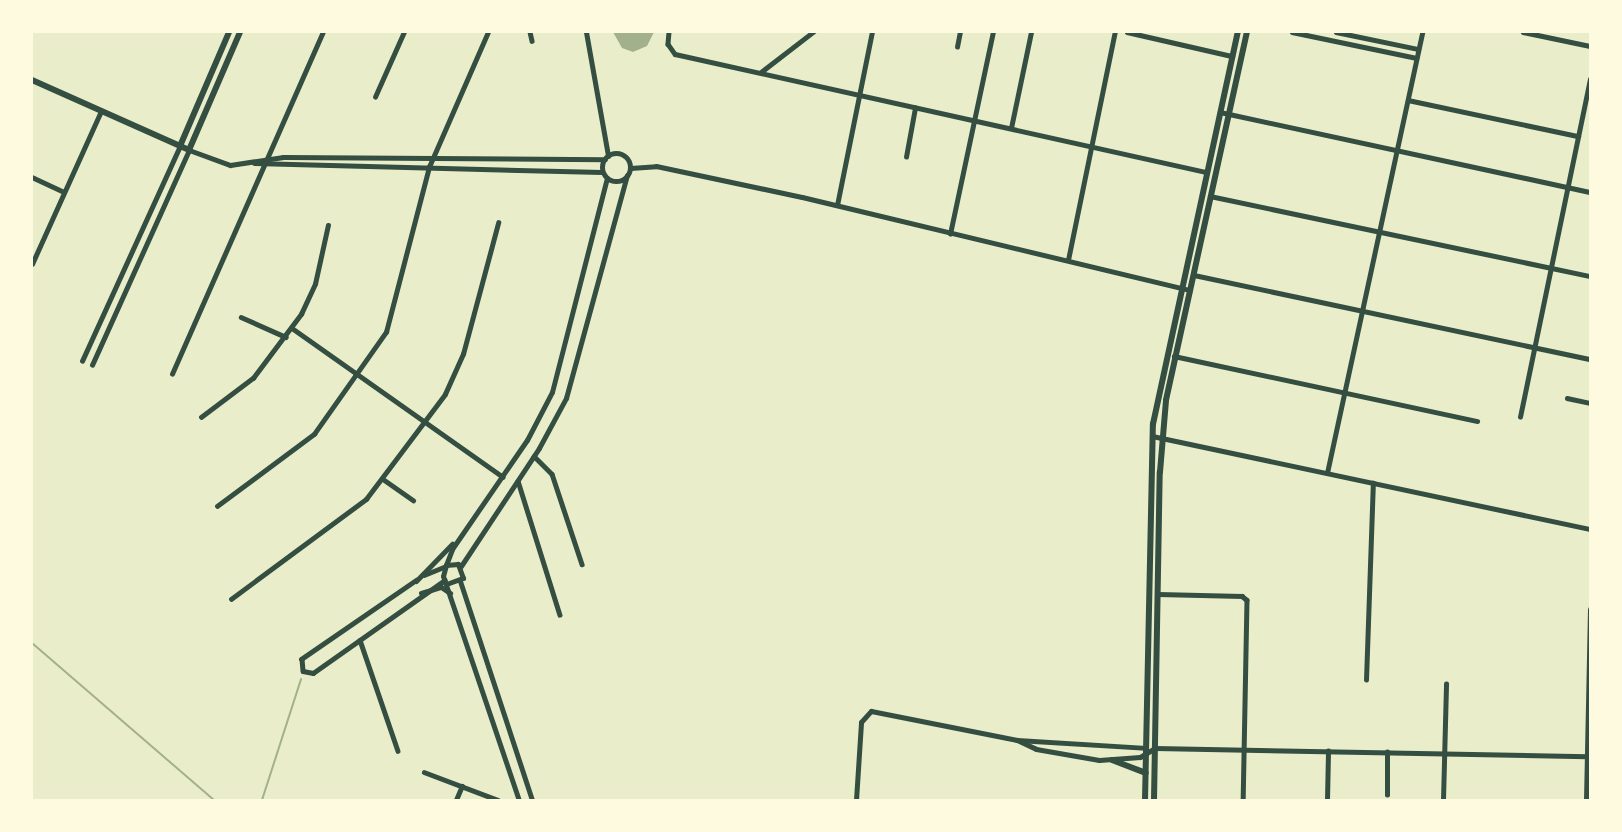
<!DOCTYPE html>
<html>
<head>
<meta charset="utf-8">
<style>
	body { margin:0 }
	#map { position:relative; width:1622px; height:832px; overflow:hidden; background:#e9edc9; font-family:"DejaVu Sans",sans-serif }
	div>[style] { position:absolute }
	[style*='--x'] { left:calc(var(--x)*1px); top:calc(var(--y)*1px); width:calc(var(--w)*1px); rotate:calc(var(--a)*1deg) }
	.water>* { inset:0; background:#a3b18a }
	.stream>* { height:2px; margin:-1px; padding:0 1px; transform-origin:1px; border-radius:1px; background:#a3b18a }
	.minor>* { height:4.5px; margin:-2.25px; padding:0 2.25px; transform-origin:2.25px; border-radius:2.25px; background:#344e41 }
	.tertiary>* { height:5px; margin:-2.5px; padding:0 2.5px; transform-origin:2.5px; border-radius:2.5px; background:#344e41 }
	.tertiary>.ring { margin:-2.5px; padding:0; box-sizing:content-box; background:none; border:5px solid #344e41; border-radius:50% }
	.secondary>* { height:6px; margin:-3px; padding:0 3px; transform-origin:3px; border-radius:3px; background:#344e41 }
	.primary>* { height:6px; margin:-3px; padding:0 3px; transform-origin:3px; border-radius:3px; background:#344e41 }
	span { translate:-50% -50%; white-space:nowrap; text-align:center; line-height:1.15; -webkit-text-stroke:7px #fefae0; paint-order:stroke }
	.frame { position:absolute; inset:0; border:33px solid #fefae0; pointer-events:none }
</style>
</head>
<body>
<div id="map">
	<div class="water">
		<div style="clip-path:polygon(613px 32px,654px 32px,647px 46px,633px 52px,622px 48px)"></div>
	</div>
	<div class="stream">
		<div style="--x:32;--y:643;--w:240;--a:40.8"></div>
		<div style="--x:262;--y:800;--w:127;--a:-72.1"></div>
	</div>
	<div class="minor">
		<div style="--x:530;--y:32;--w:9;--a:77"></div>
		<div style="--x:669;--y:32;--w:12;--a:95"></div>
		<div style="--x:668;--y:44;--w:12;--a:55"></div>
		<div style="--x:675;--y:54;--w:544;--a:12.53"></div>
		<div style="--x:1127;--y:32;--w:108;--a:12.9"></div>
		<div style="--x:1292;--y:32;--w:127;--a:11.8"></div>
		<div style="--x:1336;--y:32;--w:84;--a:11.7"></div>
		<div style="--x:1523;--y:32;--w:68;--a:11.8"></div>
		<div style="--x:957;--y:47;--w:15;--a:-79"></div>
		<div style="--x:761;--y:72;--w:66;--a:-37.6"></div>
		<div style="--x:375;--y:97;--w:71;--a:-66"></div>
		<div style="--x:1408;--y:100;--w:174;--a:12"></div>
		<div style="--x:1220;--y:112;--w:379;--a:12.2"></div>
		<div style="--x:1011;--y:128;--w:98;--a:-78.2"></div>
		<div style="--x:906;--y:157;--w:50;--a:-79.6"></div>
		<div style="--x:32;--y:177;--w:35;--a:25"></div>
		<div style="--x:1210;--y:196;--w:388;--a:11.9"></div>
		<div style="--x:950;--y:234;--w:207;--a:-78"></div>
		<div style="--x:1068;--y:260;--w:233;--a:-78.4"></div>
		<div style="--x:32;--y:264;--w:168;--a:-65.7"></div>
		<div style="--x:1194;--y:275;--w:405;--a:12"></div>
		<div style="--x:241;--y:317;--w:49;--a:24"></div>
		<div style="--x:292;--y:328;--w:258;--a:35.2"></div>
		<div style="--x:1174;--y:356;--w:310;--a:12.1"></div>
		<div style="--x:82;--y:361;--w:236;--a:-65.5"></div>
		<div style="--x:92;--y:365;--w:236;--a:-65.7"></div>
		<div style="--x:172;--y:374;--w:374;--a:-66.2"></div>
		<div style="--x:1567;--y:398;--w:24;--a:12"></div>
		<div style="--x:201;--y:417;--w:65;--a:-36.9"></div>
		<div style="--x:253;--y:378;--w:80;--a:-53.1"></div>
		<div style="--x:301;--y:314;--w:33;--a:-65"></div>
		<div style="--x:315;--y:284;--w:60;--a:-77.6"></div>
		<div style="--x:1520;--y:417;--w:345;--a:-78.3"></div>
		<div style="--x:534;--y:456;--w:25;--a:45"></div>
		<div style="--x:552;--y:474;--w:95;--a:71.6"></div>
		<div style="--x:1327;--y:473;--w:451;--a:-77.8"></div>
		<div style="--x:383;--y:479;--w:37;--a:35"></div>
		<div style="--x:518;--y:481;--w:140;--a:72.6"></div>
		<div style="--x:217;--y:506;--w:121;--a:-36.6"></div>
		<div style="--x:314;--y:434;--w:125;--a:-54.8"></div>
		<div style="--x:386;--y:332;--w:171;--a:-75.4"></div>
		<div style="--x:429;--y:167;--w:147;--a:-66.4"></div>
		<div style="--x:424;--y:575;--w:22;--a:-22"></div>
		<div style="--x:417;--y:580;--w:140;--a:145.5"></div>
		<div style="--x:302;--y:659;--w:12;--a:85"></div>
		<div style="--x:303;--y:671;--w:10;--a:11"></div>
		<div style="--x:313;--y:673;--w:161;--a:-35.2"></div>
		<div style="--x:1158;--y:594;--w:84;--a:1.4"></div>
		<div style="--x:1242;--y:596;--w:6;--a:39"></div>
		<div style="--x:1247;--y:600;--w:200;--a:91.1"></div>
		<div style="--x:231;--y:599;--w:168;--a:-36.5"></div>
		<div style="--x:366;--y:499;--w:131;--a:-53"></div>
		<div style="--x:445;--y:394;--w:44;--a:-65.8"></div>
		<div style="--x:463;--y:354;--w:136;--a:-75"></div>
		<div style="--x:360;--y:640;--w:117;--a:71.1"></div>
		<div style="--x:1366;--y:680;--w:197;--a:-88"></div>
		<div style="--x:424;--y:772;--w:79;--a:20.7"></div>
		<div style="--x:1387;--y:795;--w:43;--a:-90"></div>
		<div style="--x:456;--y:800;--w:15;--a:-67"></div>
		<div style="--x:1327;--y:800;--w:49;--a:-88.8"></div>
		<div style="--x:1443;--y:800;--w:116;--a:-88.5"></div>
	</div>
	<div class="tertiary">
		<div style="--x:586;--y:32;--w:126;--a:79.9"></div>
		<div style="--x:189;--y:150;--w:44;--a:20.1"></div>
		<div style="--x:230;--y:165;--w:54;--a:-8.6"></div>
		<div style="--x:283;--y:157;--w:322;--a:0.4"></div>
		<div class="ring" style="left:602px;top:153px;width:23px;height:23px"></div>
		<div style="--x:254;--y:163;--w:348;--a:1.5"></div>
		<div style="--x:630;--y:168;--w:26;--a:-4"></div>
		<div style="--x:656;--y:166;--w:149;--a:12"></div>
		<div style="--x:802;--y:197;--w:399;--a:13.5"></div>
		<div style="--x:837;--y:205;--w:177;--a:-78.6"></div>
		<div style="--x:1152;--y:436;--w:448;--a:12"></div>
		<div style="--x:446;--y:565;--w:17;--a:-69"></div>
		<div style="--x:452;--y:549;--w:132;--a:-55.5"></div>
		<div style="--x:527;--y:440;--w:54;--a:-62.5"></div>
		<div style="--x:552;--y:392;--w:221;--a:-75.6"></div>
		<div style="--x:461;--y:566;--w:141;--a:-56.5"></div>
		<div style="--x:539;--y:448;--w:57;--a:-61.6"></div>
		<div style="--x:566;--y:398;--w:231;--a:-74.7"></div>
		<div style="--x:416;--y:581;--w:52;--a:-45.8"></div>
		<div style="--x:460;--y:581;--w:231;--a:71.8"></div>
		<div style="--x:449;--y:583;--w:15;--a:-20"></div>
		<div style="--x:463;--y:578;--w:15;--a:-110"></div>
		<div style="--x:458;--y:564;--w:12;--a:175"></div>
		<div style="--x:446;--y:565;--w:11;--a:105"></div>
		<div style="--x:443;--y:576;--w:237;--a:71.3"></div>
		<div style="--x:421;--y:593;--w:21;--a:-17"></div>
		<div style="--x:441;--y:587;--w:11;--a:34"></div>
		<div style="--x:1017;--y:740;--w:21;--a:25"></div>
		<div style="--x:1036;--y:749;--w:64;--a:9.9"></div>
		<div style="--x:1099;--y:760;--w:41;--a:-4.2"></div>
		<div style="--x:1140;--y:757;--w:17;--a:-31"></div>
		<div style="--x:1155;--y:748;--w:432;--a:1.1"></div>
		<div style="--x:856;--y:800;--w:78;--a:-86.3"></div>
		<div style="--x:861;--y:722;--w:15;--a:-48"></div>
		<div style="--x:871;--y:711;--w:149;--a:11.2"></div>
		<div style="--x:1017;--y:740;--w:129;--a:3.5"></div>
		<div style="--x:1586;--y:800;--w:191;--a:-88.8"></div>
	</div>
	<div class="secondary">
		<div style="--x:32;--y:80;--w:172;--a:24"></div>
		<div style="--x:189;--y:150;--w:129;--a:-66.6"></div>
		<div style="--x:180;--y:146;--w:124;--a:-66.7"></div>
	</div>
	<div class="primary">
		<div style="--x:1112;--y:760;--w:36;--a:21"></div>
		<div style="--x:1145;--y:800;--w:376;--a:-88.8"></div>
		<div style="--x:1153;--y:424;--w:401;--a:-77.8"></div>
		<div style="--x:1154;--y:800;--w:328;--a:-89"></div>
		<div style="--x:1160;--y:472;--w:72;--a:-85.2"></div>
		<div style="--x:1166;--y:400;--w:377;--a:-77.6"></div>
	</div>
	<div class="frame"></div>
</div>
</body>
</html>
